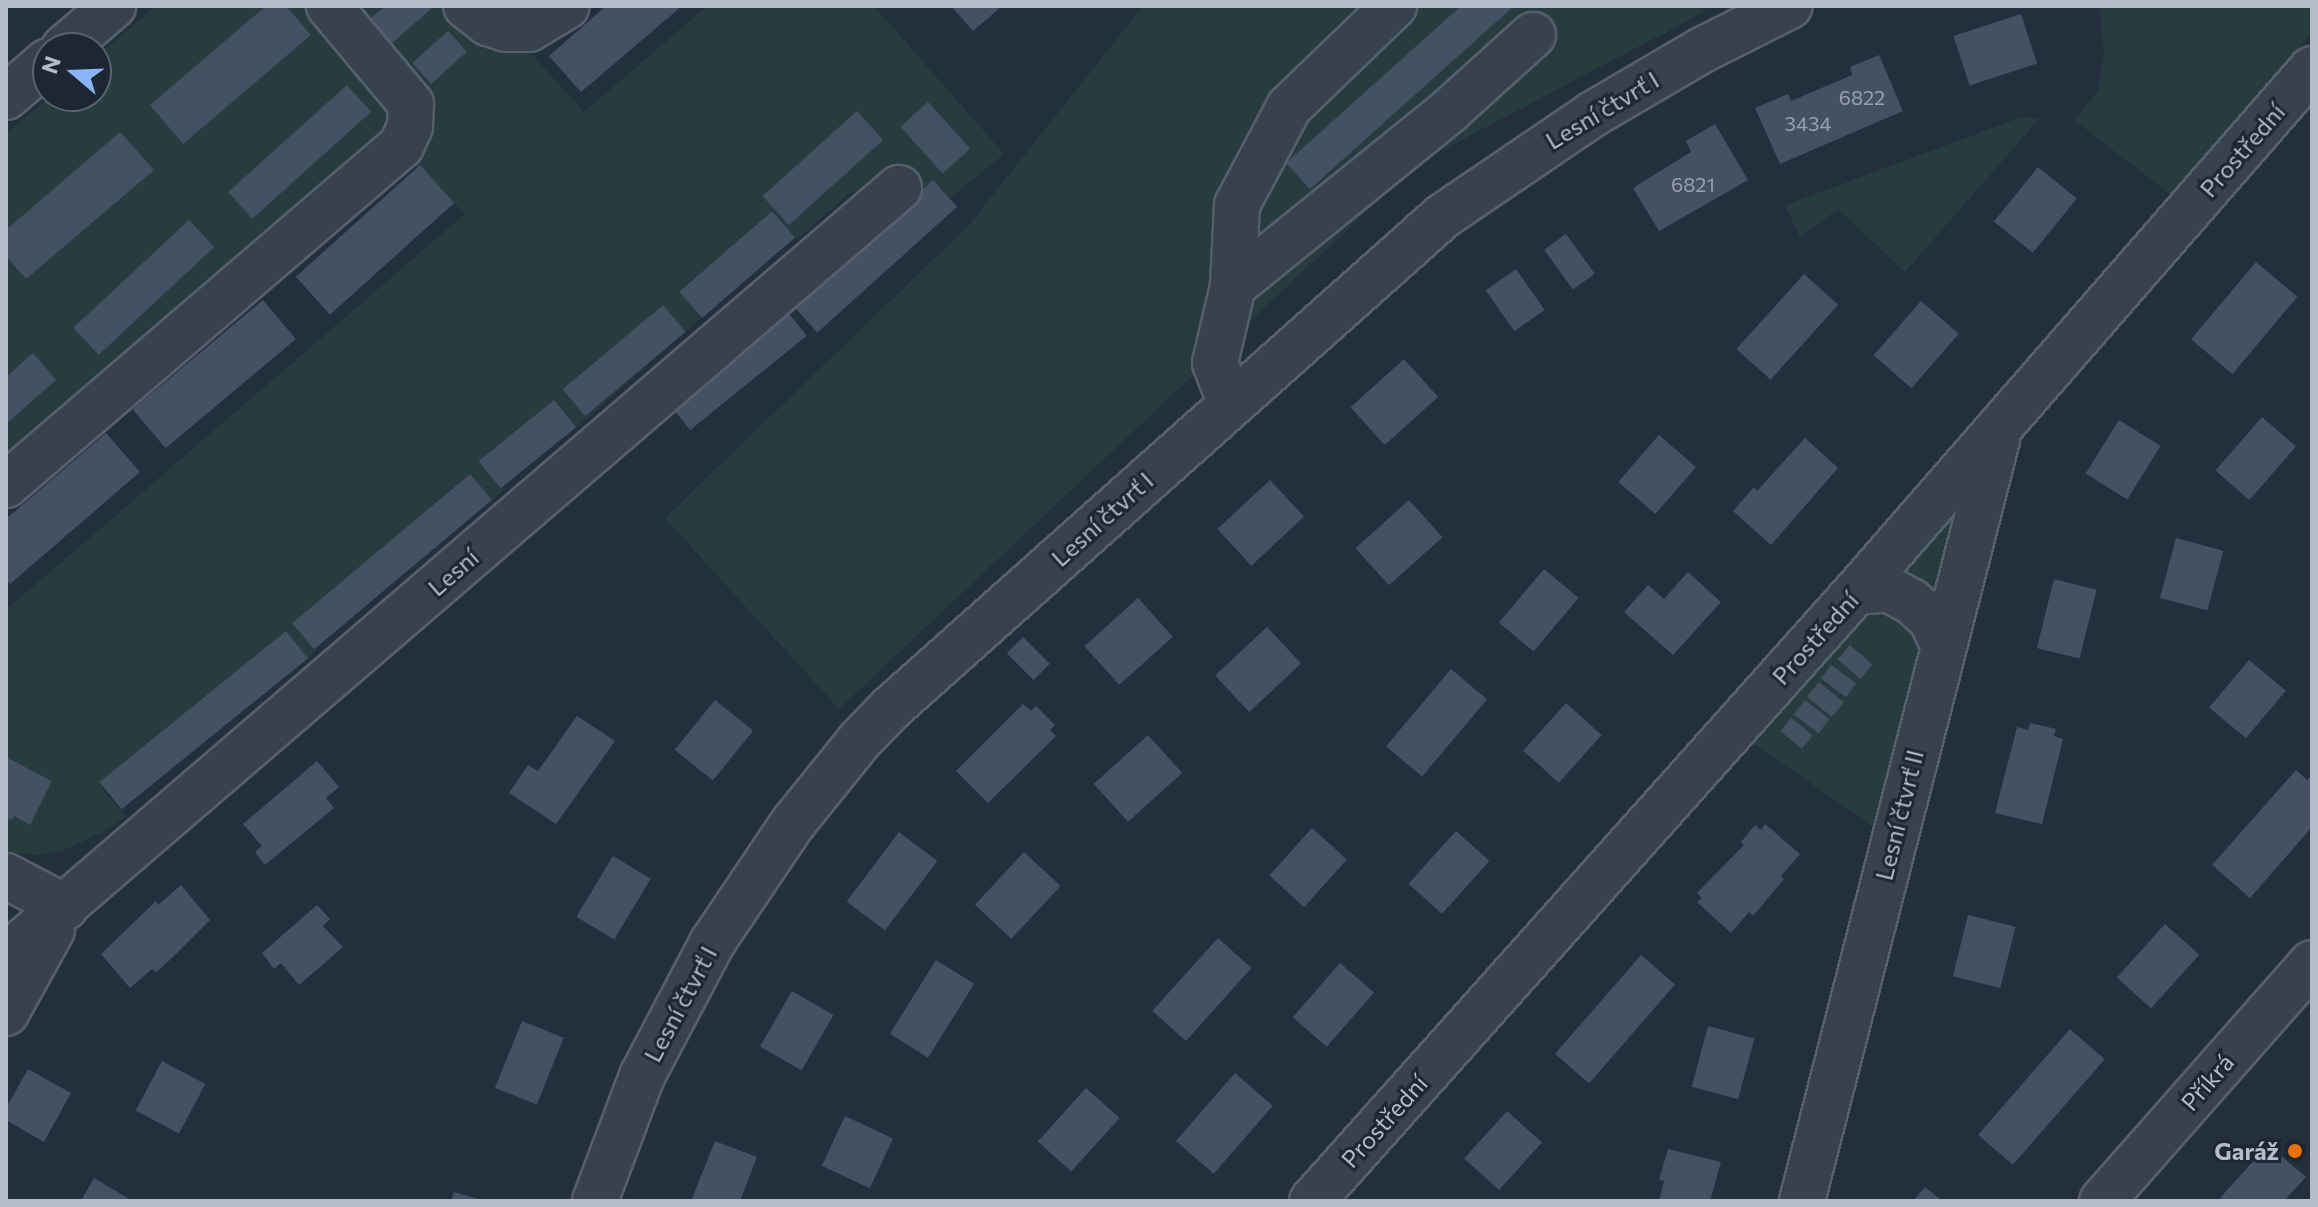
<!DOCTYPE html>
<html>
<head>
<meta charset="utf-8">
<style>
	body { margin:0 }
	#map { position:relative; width:2318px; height:1207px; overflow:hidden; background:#242f3e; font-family:Commissioner,sans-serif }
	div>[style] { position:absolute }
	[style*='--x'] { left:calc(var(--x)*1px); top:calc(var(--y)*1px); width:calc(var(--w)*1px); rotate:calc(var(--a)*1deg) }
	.green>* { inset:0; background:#263c3f }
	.building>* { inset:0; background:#455162; transform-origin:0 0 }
	.roads { filter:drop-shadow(2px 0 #565f6c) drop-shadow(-2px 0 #565f6c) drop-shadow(0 2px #565f6c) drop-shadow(0 -2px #565f6c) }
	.minor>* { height:44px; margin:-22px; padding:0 22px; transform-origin:22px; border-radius:22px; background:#38414e }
	.dots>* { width:22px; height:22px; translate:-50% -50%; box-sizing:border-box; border:4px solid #1d2633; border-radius:50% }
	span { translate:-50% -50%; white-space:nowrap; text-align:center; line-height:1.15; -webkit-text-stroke:6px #1d2633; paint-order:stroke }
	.number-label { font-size:20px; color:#98a1af }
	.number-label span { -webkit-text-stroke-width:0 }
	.street-label { font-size:24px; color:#b4bcc9 }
	.poi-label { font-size:24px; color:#b4bcc9; font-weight:700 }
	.right { translate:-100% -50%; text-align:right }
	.frame { position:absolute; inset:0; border:8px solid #b4bcc9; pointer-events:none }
	.north { position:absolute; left:32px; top:32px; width:80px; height:80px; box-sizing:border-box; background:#1d2633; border:2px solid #59626f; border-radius:50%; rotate:289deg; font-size:22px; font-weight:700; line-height:32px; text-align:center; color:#b4bcc9 }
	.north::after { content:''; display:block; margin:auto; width:28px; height:36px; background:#8ab4f8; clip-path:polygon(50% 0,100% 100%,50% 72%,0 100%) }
</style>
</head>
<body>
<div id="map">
	<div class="green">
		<div style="clip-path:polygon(156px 6px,308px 6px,401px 122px,6px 471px,6px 134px,51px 96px,96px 96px,96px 57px)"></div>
		<div style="clip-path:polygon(342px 6px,455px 6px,519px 40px,584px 112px,707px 6px,874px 6px,1004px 154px,950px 198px,933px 180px,896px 213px,852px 191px,797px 239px,772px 211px,679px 291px,701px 318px,587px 418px,576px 427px,553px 400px,481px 463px,504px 490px,492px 500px,469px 474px,295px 624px,317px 650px,308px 658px,285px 631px,102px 788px,126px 816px,109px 829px,62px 851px,39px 855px,6px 852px,6px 817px,12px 820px,14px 816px,30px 824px,52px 781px,6px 757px,6px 610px,465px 214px,405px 154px,411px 146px)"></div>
		<div style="clip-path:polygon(1143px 6px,1701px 6px,1704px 12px,1418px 163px,839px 709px,665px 518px,969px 225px)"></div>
		<div style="clip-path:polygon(2099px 6px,2312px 6px,2312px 33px,2171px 195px,2074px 120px,2098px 91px,2104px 52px)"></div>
		<div style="clip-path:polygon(2022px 117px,2039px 119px,1905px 272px,1838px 209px,1800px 237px,1785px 205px)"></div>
		<div style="clip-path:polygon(1956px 509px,1959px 509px,1936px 593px,1900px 573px)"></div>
		<div style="clip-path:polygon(1883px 611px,1911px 624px,1922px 651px,1878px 830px,1747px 739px,1859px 614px)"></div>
	</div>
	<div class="building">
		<div style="clip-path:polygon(266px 6px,286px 6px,311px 35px,183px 144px,150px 105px)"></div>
		<div style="clip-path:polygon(385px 6px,430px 6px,432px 8px,392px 43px,371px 18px)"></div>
		<div style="clip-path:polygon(606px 6px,682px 6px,581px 92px,549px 56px)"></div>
		<div style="clip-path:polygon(951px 6px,1002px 6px,973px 31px)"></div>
		<div style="clip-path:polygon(1461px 6px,1514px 6px,1310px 189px,1286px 163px)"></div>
		<div style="left:2021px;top:14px;width:52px;height:71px;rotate:72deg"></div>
		<div style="left:448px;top:31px;width:28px;height:48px;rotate:48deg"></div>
		<div style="clip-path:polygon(1879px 55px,1903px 111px,1780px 164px,1755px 108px,1788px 94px,1791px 101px,1852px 75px,1850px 67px)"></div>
		<div style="left:347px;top:85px;width:36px;height:160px;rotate:48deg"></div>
		<div style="left:928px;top:102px;width:63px;height:37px;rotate:48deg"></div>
		<div style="left:857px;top:111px;width:39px;height:127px;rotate:48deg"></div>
		<div style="clip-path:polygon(1715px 124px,1748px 180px,1659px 231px,1633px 188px,1691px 152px,1686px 141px)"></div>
		<div style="clip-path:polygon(120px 132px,154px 170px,26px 279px,6px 256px,6px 230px)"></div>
		<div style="left:420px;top:165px;width:51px;height:167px;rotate:48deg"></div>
		<div style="left:2038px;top:167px;width:50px;height:70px;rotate:39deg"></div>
		<div style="left:933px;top:180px;width:36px;height:188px;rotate:48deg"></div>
		<div style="left:772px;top:211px;width:35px;height:123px;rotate:49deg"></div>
		<div style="left:189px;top:220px;width:37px;height:158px;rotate:47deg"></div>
		<div style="left:1566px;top:234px;width:49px;height:27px;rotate:54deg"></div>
		<div style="left:2256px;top:262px;width:54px;height:101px;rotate:40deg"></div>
		<div style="left:1516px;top:269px;width:50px;height:37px;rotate:55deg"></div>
		<div style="left:1804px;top:274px;width:46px;height:101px;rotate:42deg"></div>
		<div style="left:263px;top:300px;width:51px;height:170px;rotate:50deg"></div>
		<div style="left:1921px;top:301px;width:50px;height:72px;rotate:41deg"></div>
		<div style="left:663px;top:305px;width:35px;height:131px;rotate:50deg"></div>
		<div style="left:786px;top:310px;width:33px;height:150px;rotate:51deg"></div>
		<div style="clip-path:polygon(33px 353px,56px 380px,6px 424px,6px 377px)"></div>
		<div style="left:1404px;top:359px;width:51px;height:72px;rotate:48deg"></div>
		<div style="left:554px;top:400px;width:35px;height:97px;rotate:51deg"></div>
		<div style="left:2262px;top:417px;width:45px;height:71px;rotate:41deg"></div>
		<div style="left:2119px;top:420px;width:49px;height:63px;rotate:32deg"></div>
		<div style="clip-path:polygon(106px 433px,140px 472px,10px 584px,6px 579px,6px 519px)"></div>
		<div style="left:1659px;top:435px;width:49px;height:62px;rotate:41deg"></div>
		<div style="clip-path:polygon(1805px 438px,1838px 468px,1771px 545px,1733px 511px,1754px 487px,1757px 491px)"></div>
		<div style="left:470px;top:474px;width:34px;height:232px;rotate:50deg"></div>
		<div style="left:1270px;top:480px;width:50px;height:72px;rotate:47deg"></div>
		<div style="left:1409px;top:500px;width:50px;height:72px;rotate:48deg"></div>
		<div style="left:2176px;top:538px;width:49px;height:62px;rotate:15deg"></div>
		<div style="left:1544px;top:569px;width:45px;height:70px;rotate:40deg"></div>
		<div style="clip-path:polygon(1688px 572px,1721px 602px,1673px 655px,1624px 612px,1648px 585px,1664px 599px)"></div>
		<div style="left:2054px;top:579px;width:44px;height:71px;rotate:14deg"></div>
		<div style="left:1138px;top:598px;width:52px;height:72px;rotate:48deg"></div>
		<div style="left:1267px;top:627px;width:50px;height:71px;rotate:47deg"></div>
		<div style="left:286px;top:631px;width:35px;height:240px;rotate:51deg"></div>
		<div style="left:1023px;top:637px;width:38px;height:23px;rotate:45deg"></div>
		<div style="left:1850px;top:645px;width:30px;height:19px;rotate:41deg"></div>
		<div style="left:2249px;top:660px;width:48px;height:62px;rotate:40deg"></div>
		<div style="left:1831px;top:665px;width:31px;height:17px;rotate:36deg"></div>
		<div style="left:1451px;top:669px;width:47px;height:101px;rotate:40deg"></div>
		<div style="left:1819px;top:682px;width:32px;height:19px;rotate:39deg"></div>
		<div style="left:715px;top:700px;width:49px;height:64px;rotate:39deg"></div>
		<div style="left:1805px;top:700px;width:31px;height:18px;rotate:38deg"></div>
		<div style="left:1566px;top:703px;width:48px;height:64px;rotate:42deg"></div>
		<div style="clip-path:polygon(1023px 704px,1031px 711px,1036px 706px,1055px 725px,1050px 730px,1056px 736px,988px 803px,956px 771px)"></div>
		<div style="clip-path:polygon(577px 716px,615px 741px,556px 824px,509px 793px,528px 765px,538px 771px)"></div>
		<div style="left:1791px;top:718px;width:28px;height:17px;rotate:39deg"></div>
		<div style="clip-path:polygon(2030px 723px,2056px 729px,2054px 736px,2063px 739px,2042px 824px,1995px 813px,2017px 727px,2028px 730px)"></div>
		<div style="left:1148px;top:735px;width:51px;height:73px;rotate:48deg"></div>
		<div style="clip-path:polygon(6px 757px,52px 781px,30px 825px,14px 816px,12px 820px,6px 817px)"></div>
		<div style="clip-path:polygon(317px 761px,339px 787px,326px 798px,334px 808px,265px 865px,255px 852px,262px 846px,243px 824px)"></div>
		<div style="clip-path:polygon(2296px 770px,2307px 780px,2312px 775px,2312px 827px,2250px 898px,2212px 865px)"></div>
		<div style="clip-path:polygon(1765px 824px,1800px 854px,1781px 876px,1784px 879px,1753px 916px,1749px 912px,1731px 933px,1697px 902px,1702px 898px,1697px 893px,1744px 845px,1741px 842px,1755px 825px,1761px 830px)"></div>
		<div style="left:1312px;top:828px;width:47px;height:64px;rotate:42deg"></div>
		<div style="left:1456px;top:831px;width:45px;height:71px;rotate:42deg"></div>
		<div style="left:899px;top:832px;width:48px;height:87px;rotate:37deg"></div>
		<div style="left:1024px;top:852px;width:50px;height:72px;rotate:43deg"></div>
		<div style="left:613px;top:856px;width:44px;height:71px;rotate:31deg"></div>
		<div style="clip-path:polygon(181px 885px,210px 920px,172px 958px,156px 972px,152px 969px,130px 988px,101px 954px,156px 901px,158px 905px)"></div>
		<div style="clip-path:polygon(317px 905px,330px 919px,323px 926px,343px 947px,299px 985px,281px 963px,274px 969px,262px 953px)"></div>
		<div style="left:1968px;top:915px;width:49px;height:63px;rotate:14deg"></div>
		<div style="left:2165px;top:924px;width:46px;height:72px;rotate:42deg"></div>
		<div style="left:1218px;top:938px;width:45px;height:98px;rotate:42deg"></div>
		<div style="left:1641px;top:955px;width:45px;height:131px;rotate:41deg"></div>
		<div style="left:936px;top:960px;width:45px;height:87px;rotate:32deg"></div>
		<div style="left:1340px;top:963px;width:45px;height:72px;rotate:41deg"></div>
		<div style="left:792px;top:991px;width:48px;height:64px;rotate:30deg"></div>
		<div style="left:522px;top:1021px;width:45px;height:72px;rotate:22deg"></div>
		<div style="left:1708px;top:1026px;width:48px;height:63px;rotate:15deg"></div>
		<div style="left:2070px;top:1029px;width:46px;height:140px;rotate:41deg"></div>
		<div style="left:162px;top:1061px;width:49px;height:56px;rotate:28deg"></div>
		<div style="clip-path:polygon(28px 1069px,71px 1093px,44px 1142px,6px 1120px,6px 1108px)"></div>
		<div style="left:1235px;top:1073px;width:50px;height:90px;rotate:41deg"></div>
		<div style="left:1086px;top:1088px;width:45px;height:72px;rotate:42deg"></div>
		<div style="left:1507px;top:1111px;width:47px;height:64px;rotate:42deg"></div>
		<div style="left:845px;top:1116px;width:53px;height:55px;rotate:25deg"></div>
		<div style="clip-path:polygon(715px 1141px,757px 1157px,740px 1201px,691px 1201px)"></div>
		<div style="clip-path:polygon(2268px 1145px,2306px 1177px,2284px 1201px,2224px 1201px,2220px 1198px)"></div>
		<div style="clip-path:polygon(1668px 1149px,1721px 1162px,1710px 1201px,1659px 1201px,1664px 1181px,1659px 1180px)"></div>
		<div style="clip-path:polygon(94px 1178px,133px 1201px,81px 1201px)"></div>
		<div style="clip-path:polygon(1925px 1187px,1942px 1201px,1913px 1201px)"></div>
		<div style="clip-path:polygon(454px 1192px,482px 1200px,482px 1201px,451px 1201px)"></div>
	</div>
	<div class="roads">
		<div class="minor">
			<div style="--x:466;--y:6;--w:28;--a:38"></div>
			<div style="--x:488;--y:23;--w:19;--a:18"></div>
			<div style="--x:506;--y:29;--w:23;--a:0"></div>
			<div style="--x:529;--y:29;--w:44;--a:-31.2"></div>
			<div style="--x:64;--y:48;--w:65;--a:-40.6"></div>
			<div style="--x:6;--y:97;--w:55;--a:-40.6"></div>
			<div style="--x:1233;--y:286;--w:81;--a:-87.2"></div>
			<div style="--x:1237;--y:205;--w:111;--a:-62"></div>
			<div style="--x:1289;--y:107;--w:146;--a:-43.9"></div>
			<div style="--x:1231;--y:404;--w:44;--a:-111.3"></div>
			<div style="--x:1215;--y:363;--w:79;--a:-76.8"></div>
			<div style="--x:1233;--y:286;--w:279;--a:-39"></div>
			<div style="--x:1450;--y:110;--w:112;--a:-42.1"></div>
			<div style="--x:6;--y:485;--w:521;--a:-40.64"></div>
			<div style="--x:401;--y:146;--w:21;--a:-65"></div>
			<div style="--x:410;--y:127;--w:23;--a:-88"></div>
			<div style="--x:411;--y:104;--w:128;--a:-129.9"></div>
			<div style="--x:1856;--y:592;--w:32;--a:-5"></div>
			<div style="--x:1888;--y:589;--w:26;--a:28"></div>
			<div style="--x:1911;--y:601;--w:27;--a:42"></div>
			<div style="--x:1931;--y:619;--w:26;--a:65"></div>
			<div style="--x:6;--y:876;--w:67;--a:27.7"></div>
			<div style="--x:6;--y:956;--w:1178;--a:-40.7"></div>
			<div style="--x:6;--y:1013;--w:95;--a:-61"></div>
			<div style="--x:595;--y:1201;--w:134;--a:-69.4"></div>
			<div style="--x:642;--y:1076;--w:150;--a:-62.2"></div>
			<div style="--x:712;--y:943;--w:145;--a:-56"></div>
			<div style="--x:793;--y:823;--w:107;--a:-51.1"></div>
			<div style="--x:860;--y:740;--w:45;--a:-45.9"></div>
			<div style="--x:891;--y:708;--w:739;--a:-41.71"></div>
			<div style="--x:1443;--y:216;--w:181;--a:-34.2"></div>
			<div style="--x:1593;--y:114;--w:126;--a:-30.4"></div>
			<div style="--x:1702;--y:50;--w:98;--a:-26.6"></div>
			<div style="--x:1312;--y:1201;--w:817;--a:-48.23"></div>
			<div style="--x:1856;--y:592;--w:694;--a:-48.92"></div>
			<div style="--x:1802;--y:1201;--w:786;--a:-75.63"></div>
			<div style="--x:2102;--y:1201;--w:317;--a:-48.6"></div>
		</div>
	</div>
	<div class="dots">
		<div style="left:2295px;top:1151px;background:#e8710a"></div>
	</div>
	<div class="number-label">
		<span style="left:1862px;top:97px">6822</span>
		<span style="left:1808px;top:123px">3434</span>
		<span style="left:1693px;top:184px">6821</span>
	</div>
	<div class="street-label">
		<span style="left:1602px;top:110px;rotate:-31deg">Lesní čtvrť I</span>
		<span style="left:2242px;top:150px;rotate:-49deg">Prostřední</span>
		<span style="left:1102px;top:519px;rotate:-42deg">Lesní čtvrť I</span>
		<span style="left:453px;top:572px;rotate:-41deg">Lesní</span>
		<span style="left:1815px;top:638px;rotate:-48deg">Prostřední</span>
		<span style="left:1899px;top:815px;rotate:-76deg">Lesní čtvrť II</span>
		<span style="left:680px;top:1004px;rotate:-62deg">Lesní čtvrť I</span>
		<span style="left:2207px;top:1082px;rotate:-49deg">Příkrá</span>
		<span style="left:1384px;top:1121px;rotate:-48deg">Prostřední</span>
	</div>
	<div class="poi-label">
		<span class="right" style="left:2279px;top:1151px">Garáž</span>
	</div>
	<div class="frame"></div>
	<div class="north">N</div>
</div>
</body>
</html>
